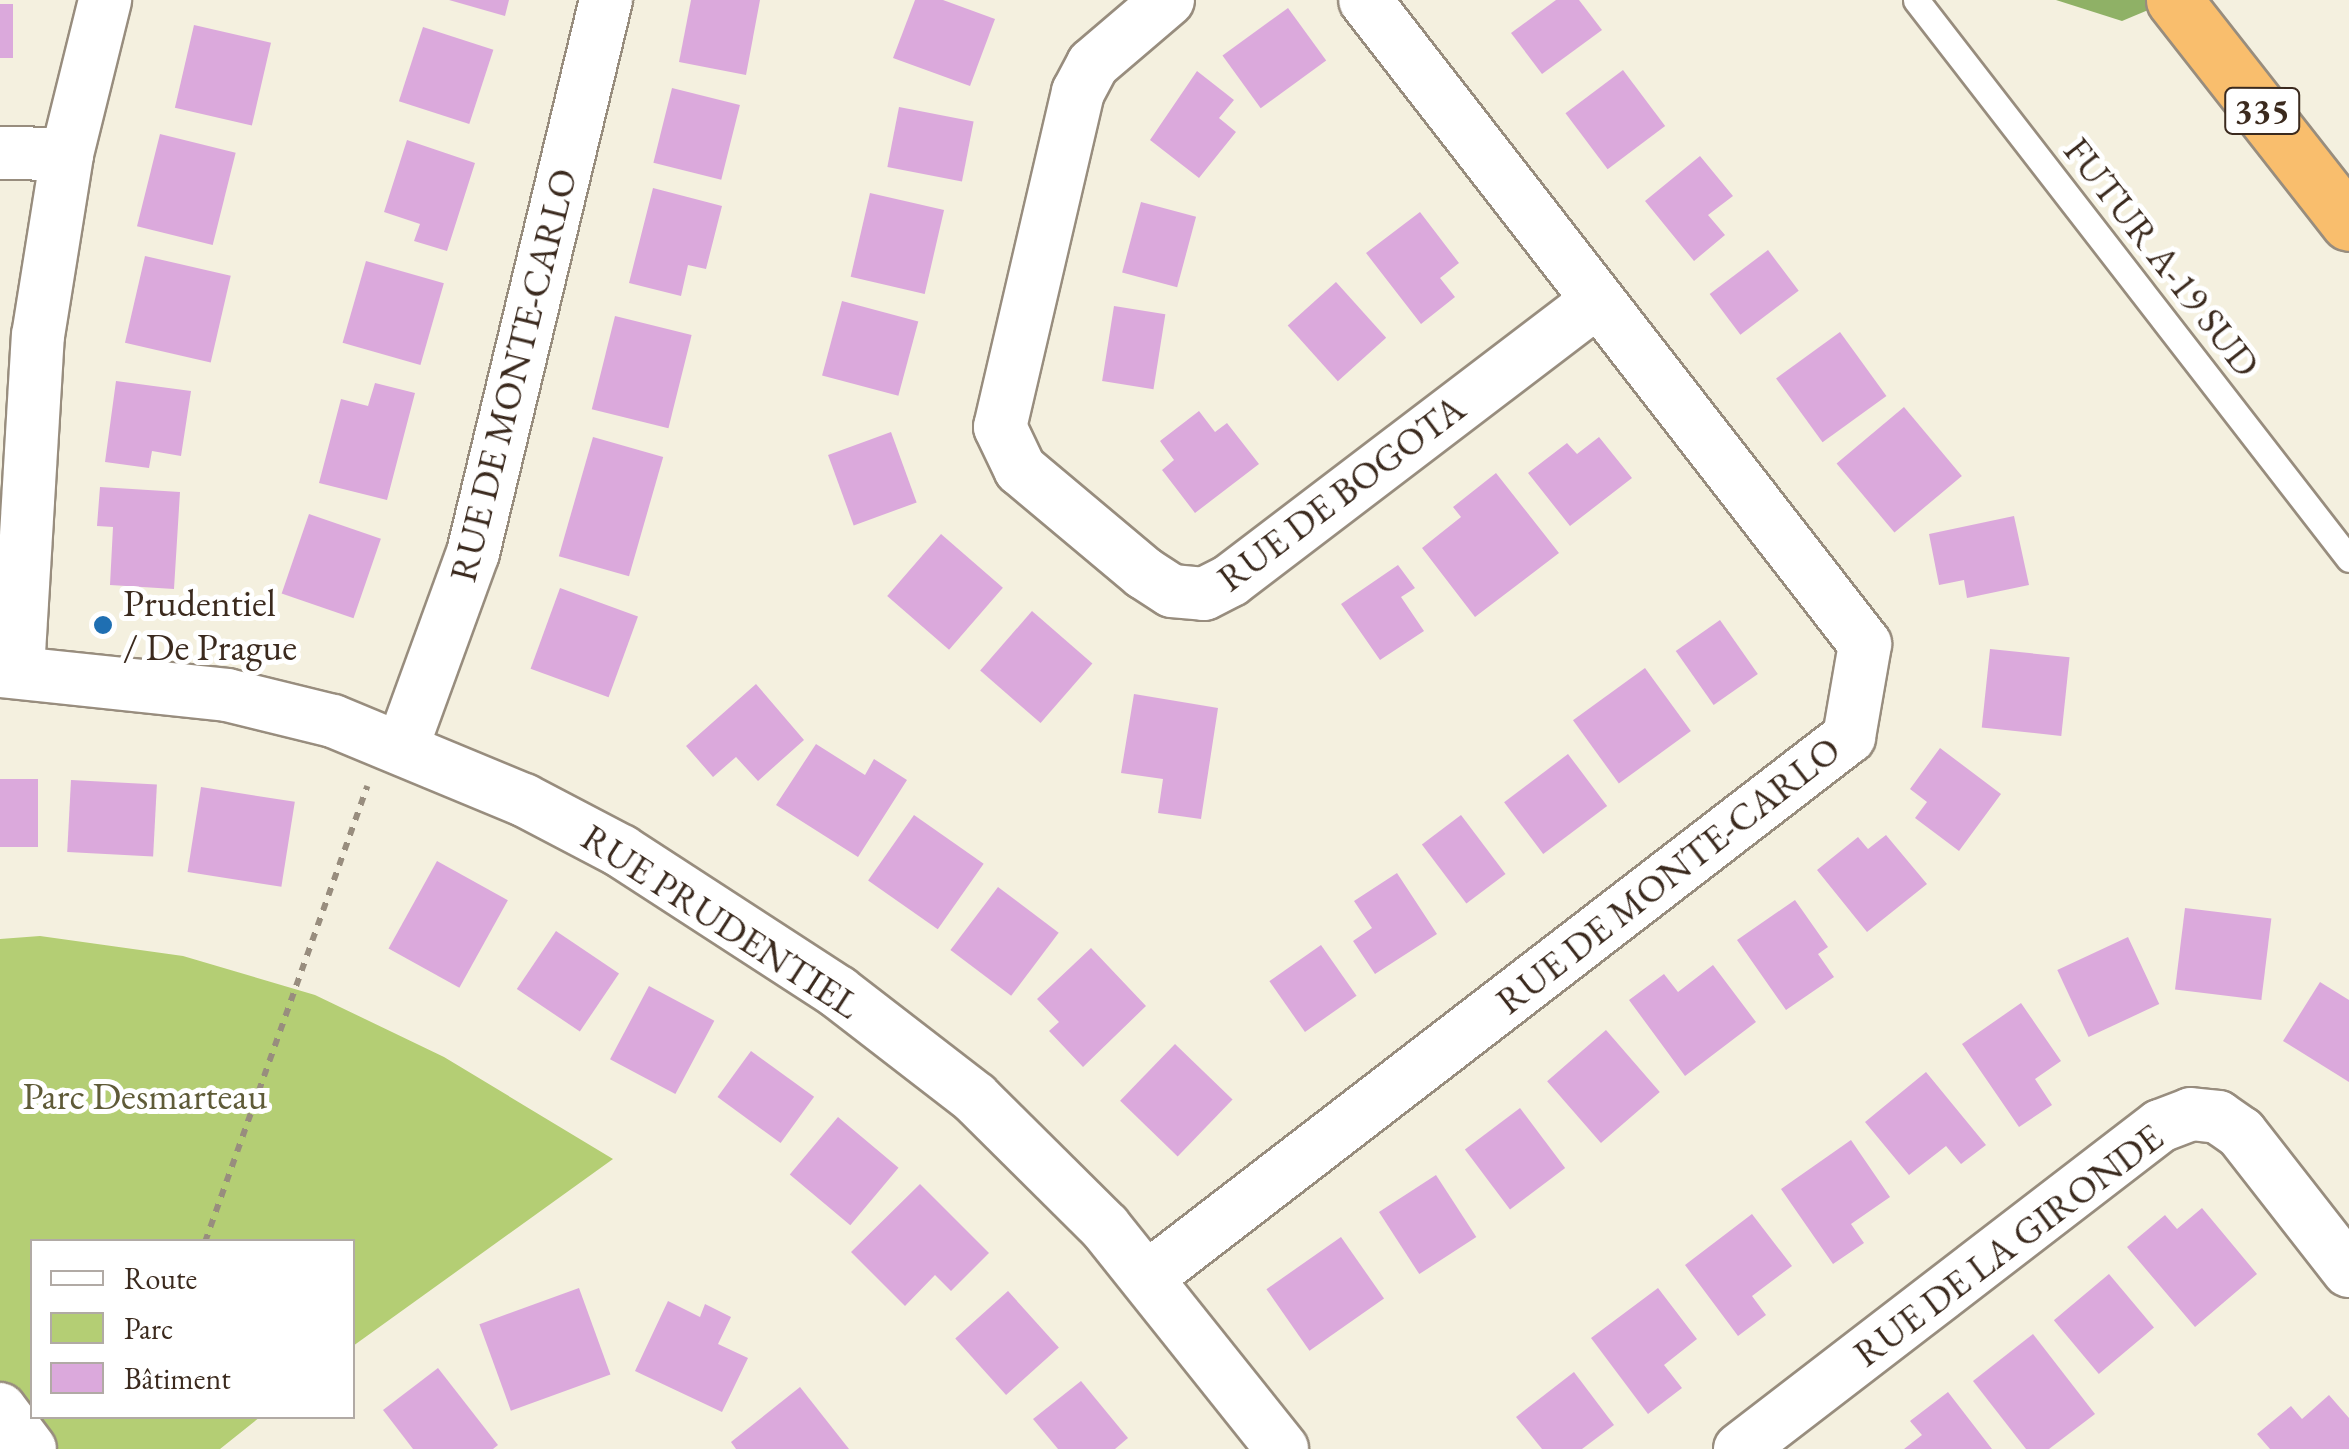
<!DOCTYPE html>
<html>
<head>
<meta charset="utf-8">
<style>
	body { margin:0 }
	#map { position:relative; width:2349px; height:1449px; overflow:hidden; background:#f4f0df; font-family:"EB Garamond",serif }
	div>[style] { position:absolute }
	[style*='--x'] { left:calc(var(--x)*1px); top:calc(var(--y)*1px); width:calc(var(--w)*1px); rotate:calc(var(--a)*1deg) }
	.green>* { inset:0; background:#b4ce74 }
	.forest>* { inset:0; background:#8fb166 }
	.building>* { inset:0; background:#dba9dc; transform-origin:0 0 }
	.path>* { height:6px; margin-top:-3px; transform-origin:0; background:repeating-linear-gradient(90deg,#988d7e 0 8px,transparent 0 16px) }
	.roads { filter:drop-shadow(2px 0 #988d7e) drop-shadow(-2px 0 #988d7e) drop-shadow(0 2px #988d7e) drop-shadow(0 -2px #988d7e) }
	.service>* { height:25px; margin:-12.5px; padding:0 12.5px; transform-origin:12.5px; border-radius:12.5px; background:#fff }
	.minor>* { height:52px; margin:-26px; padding:0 26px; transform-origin:26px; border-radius:26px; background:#fff }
	.trunk>* { height:55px; margin:-27.5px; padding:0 27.5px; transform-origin:27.5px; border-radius:27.5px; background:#f9be6d }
	.dots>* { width:28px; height:28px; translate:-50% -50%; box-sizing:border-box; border:5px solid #fff; border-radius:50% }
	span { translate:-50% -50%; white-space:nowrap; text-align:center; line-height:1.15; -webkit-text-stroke:10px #fff; paint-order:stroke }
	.shield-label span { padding:2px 8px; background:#fff; border:2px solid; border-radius:8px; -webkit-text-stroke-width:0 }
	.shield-label { font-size:35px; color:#3b2a1e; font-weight:700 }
	.street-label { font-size:38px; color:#3b2a1e }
	.poi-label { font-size:38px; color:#3b2a1e }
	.left { translate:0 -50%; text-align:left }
	.park-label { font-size:38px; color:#5f5b38 }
	.legend { position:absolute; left:30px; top:1239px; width:325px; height:180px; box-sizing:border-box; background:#fff; border:2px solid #b1aaa5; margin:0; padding:12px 18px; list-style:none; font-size:30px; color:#3b2a1e }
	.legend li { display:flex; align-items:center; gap:20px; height:50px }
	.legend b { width:50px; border:2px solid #b1aaa5 }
</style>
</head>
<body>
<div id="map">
	<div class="green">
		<div style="clip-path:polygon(40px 936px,183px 956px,315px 995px,444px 1057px,613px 1159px,353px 1346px,352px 1242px,32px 1242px,32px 1416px,260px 1417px,220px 1449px,50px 1449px,0 1383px,0 939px)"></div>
	</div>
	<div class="forest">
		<div style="clip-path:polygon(2056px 0,2172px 0,2122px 21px)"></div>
	</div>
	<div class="building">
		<div style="clip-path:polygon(449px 0,509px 0,505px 16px)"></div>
		<div style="clip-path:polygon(691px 0,760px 0,746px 75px,679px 62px)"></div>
		<div style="clip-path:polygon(915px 0,943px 0,995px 19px,970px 86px,893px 58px)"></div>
		<div style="clip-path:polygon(1556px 0,1579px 0,1602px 30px,1542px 74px,1511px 33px)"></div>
		<div style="left:0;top:4px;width:13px;height:54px"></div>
		<div style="left:1288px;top:8px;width:65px;height:81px;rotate:54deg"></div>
		<div style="left:194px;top:25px;width:79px;height:85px;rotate:13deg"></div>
		<div style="left:423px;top:27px;width:74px;height:78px;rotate:18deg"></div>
		<div style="left:1623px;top:70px;width:70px;height:72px;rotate:53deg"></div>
		<div style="clip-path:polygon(1197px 71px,1234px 100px,1219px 118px,1236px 132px,1199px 178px,1150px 140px)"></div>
		<div style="left:672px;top:88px;width:70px;height:77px;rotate:14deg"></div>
		<div style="left:899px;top:107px;width:76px;height:61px;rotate:11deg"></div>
		<div style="left:160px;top:134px;width:78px;height:95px;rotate:14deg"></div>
		<div style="clip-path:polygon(407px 140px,475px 163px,447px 251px,414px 241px,420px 224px,384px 212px)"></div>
		<div style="clip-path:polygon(1700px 156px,1733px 196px,1708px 215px,1725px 235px,1694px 261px,1645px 201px)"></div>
		<div style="clip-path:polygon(653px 188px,722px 206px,706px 269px,688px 265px,681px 296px,629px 283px)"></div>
		<div style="left:870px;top:193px;width:76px;height:86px;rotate:13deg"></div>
		<div style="left:1141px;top:202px;width:57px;height:73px;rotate:15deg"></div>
		<div style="clip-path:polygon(1420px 212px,1459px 263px,1440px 278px,1455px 297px,1421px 324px,1366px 253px)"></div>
		<div style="left:1768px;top:250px;width:51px;height:73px;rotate:53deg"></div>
		<div style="left:145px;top:256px;width:88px;height:89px;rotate:13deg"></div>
		<div style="left:366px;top:261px;width:81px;height:85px;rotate:16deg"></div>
		<div style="left:1336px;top:282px;width:75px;height:65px;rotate:48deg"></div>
		<div style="left:842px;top:301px;width:79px;height:77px;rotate:15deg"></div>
		<div style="left:1114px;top:306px;width:52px;height:76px;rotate:9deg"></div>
		<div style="left:615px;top:316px;width:79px;height:96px;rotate:14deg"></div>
		<div style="left:1840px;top:332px;width:79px;height:79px;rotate:54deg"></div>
		<div style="clip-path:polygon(116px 381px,191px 391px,181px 456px,152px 451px,149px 468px,105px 462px)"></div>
		<div style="clip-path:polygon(375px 383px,415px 393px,387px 500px,319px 483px,341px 399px,368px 406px)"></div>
		<div style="left:1904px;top:407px;width:90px;height:88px;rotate:50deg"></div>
		<div style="clip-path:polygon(1199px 411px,1215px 432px,1227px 423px,1259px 464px,1195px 513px,1162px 470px,1174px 460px,1160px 441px)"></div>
		<div style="left:891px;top:432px;width:75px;height:67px;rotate:70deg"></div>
		<div style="left:593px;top:437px;width:73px;height:124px;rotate:16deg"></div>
		<div style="clip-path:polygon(1599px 437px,1632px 478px,1570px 526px,1528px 473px,1567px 443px,1577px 454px)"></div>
		<div style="clip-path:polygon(1496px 473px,1559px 553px,1475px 617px,1422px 548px,1461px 517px,1453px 507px)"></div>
		<div style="clip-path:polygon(100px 487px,180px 492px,174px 589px,110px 585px,113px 527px,97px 526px)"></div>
		<div style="left:309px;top:514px;width:76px;height:84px;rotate:19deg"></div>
		<div style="clip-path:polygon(2014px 516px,2029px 585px,1967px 598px,1964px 580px,1939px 585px,1929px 534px)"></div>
		<div style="left:941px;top:534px;width:82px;height:82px;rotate:41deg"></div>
		<div style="clip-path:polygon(1398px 565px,1415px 588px,1401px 597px,1424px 631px,1380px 660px,1341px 604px)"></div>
		<div style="left:560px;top:588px;width:83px;height:86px;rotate:20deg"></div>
		<div style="left:1032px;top:611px;width:80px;height:79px;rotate:41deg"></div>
		<div style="left:1720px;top:620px;width:66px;height:54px;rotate:55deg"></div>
		<div style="left:1990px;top:649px;width:80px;height:79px;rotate:6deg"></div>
		<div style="left:1645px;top:668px;width:78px;height:89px;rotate:54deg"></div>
		<div style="clip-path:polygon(756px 684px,804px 740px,758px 781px,736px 757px,713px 777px,686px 746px)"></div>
		<div style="clip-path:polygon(1134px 694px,1218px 708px,1201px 819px,1158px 813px,1163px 779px,1121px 773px)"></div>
		<div style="clip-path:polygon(816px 744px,865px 775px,874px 759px,907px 780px,858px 857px,776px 805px)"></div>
		<div style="clip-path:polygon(1940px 748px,2001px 794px,1959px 851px,1915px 818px,1927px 802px,1910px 789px)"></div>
		<div style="left:1568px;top:754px;width:65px;height:80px;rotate:53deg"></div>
		<div style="left:0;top:779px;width:38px;height:68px"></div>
		<div style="left:71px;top:780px;width:86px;height:72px;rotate:3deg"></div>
		<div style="left:201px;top:787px;width:95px;height:86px;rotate:9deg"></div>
		<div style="left:914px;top:815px;width:85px;height:80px;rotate:35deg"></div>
		<div style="left:1461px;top:815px;width:74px;height:49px;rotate:53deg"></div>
		<div style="clip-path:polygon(1886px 835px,1927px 884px,1867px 932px,1817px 870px,1858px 837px,1868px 849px)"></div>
		<div style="left:437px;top:861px;width:81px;height:100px;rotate:29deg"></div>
		<div style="clip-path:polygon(1397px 873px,1437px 934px,1375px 974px,1353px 941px,1372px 928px,1354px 901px)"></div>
		<div style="left:998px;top:887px;width:76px;height:79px;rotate:37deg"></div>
		<div style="clip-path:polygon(1795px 900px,1828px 947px,1818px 954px,1834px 977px,1786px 1010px,1737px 940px)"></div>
		<div style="left:2185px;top:908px;width:87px;height:82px;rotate:7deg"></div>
		<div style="left:556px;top:931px;width:76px;height:70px;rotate:34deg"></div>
		<div style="left:2128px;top:937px;width:74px;height:78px;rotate:65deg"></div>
		<div style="left:1321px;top:945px;width:62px;height:63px;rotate:55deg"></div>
		<div style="clip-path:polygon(1091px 948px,1146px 1006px,1083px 1067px,1049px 1031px,1059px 1022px,1037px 999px)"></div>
		<div style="clip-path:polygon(1713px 965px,1756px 1022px,1685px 1076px,1629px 1000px,1664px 974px,1678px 992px)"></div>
		<div style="clip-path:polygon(2320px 982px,2349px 1000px,2349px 1082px,2283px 1041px)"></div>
		<div style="left:649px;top:986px;width:74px;height:83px;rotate:28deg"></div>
		<div style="clip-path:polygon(2021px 1003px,2061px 1061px,2035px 1079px,2052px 1105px,2019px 1127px,1962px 1044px)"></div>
		<div style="left:1606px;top:1030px;width:82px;height:78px;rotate:49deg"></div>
		<div style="left:1175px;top:1044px;width:80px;height:79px;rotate:44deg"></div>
		<div style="left:751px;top:1051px;width:78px;height:57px;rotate:36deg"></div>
		<div style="clip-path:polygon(1926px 1072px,1986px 1145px,1961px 1164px,1946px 1146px,1909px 1175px,1865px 1122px)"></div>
		<div style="left:1520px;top:1108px;width:75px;height:69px;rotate:53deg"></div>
		<div style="left:838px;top:1117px;width:79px;height:75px;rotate:40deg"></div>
		<div style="clip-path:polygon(1851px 1140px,1890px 1197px,1851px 1224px,1864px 1243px,1833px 1264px,1781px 1189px)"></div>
		<div style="left:1436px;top:1175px;width:74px;height:68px;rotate:57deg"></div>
		<div style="clip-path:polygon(920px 1184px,989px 1253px,951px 1291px,935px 1275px,905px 1306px,851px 1252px)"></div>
		<div style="clip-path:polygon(2202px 1208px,2257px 1274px,2195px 1327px,2127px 1247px,2165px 1215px,2177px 1229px)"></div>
		<div style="clip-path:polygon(1752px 1214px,1792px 1266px,1752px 1296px,1766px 1315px,1738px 1336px,1685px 1265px)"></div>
		<div style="left:1341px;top:1237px;width:75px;height:91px;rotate:55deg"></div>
		<div style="left:2109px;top:1274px;width:70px;height:72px;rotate:50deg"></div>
		<div style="left:579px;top:1288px;width:92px;height:106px;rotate:70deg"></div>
		<div style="clip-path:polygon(1658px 1288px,1697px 1339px,1664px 1365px,1682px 1388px,1648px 1414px,1591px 1338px)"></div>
		<div style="left:1008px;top:1291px;width:76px;height:71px;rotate:48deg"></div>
		<div style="clip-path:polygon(668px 1301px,700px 1317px,705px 1304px,731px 1317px,718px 1344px,748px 1358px,722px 1412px,635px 1371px)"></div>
		<div style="clip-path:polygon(2033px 1334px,2095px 1414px,2049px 1449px,2026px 1449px,1973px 1381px)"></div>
		<div style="clip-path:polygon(438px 1368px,498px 1445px,493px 1449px,413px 1449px,383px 1410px)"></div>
		<div style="clip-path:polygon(1574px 1372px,1614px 1425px,1582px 1449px,1542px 1449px,1516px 1417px)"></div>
		<div style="clip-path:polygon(1081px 1381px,1128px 1438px,1115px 1449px,1058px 1449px,1033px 1419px)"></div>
		<div style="clip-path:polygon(800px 1387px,849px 1449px,736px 1449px,731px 1442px)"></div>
		<div style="clip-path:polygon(1948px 1392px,1992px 1449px,1904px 1449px,1922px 1435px,1910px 1421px)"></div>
		<div style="clip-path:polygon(2329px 1395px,2349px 1418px,2349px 1449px,2270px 1449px,2257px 1434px,2291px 1406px,2302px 1419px)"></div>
	</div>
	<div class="path">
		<div style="--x:205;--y:1242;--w:484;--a:-70.4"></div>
	</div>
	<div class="roads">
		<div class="service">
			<div style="--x:1916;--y:0;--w:707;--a:52.24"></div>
		</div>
		<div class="minor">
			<div style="--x:1168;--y:0;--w:99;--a:139.5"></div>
			<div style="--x:1093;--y:64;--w:32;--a:118"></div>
			<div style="--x:1078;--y:92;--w:344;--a:103.1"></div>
			<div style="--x:1000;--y:427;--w:47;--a:64.5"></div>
			<div style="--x:1020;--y:469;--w:162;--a:40"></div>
			<div style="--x:1144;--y:573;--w:33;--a:33"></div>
			<div style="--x:1172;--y:591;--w:32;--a:5"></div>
			<div style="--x:1204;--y:594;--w:30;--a:-27"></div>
			<div style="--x:1231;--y:580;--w:460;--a:-37.3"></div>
			<div style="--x:0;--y:153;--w:67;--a:0.9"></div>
			<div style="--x:18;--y:670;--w:335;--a:-86.6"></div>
			<div style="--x:38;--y:336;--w:184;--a:-80.9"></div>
			<div style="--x:67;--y:154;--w:159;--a:-76.1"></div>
			<div style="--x:0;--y:671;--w:228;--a:6"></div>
			<div style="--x:227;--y:695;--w:109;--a:13.8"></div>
			<div style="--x:333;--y:721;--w:207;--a:22.5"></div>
			<div style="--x:524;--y:800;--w:110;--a:27.7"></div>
			<div style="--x:621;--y:851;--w:259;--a:33"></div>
			<div style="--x:838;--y:992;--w:173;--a:37.7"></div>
			<div style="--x:975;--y:1098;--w:183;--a:44.8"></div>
			<div style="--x:1105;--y:1227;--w:284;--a:51.4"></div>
			<div style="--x:403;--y:745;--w:204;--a:-70"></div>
			<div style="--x:473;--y:553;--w:569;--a:-76.48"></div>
			<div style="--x:1148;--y:1277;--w:885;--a:-37.61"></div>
			<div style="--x:1849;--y:737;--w:94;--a:-80.2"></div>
			<div style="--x:1865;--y:644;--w:815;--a:-127.83"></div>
			<div style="--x:0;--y:1409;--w:50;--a:53.1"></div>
			<div style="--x:1740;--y:1449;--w:530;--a:-37.56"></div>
			<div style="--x:2160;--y:1126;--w:33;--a:-21"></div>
			<div style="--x:2191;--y:1114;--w:27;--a:6"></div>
			<div style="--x:2218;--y:1117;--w:28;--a:35"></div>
			<div style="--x:2241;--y:1133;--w:175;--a:52"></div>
		</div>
		<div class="trunk">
			<div style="--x:2174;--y:0;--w:283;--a:51.9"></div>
		</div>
	</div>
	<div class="dots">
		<div style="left:103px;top:625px;background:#1f6fb2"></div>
	</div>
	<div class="shield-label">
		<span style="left:2262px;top:111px">335</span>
	</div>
	<div class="street-label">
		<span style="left:2162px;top:257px;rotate:52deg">FUTUR A-19 SUD</span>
		<span style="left:513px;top:375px;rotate:-76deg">RUE DE MONTE-CARLO</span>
		<span style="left:1341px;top:493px;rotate:-37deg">RUE DE BOGOTA</span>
		<span style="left:1668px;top:875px;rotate:-38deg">RUE DE MONTE-CARLO</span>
		<span style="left:721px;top:921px;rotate:33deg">RUE PRUDENTIEL</span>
		<span style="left:2008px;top:1245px;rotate:-37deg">RUE DE LA GIRONDE</span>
	</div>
	<div class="poi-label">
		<span class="left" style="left:123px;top:625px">Prudentiel<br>/ De Prague</span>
	</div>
	<div class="park-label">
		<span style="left:145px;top:1096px">Parc Desmarteau</span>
	</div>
	<ul class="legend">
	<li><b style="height:12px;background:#fff"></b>Route</li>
	<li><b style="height:28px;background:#b4ce74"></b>Parc</li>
	<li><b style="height:28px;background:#dba9dc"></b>Bâtiment</li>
	</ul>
</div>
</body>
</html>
